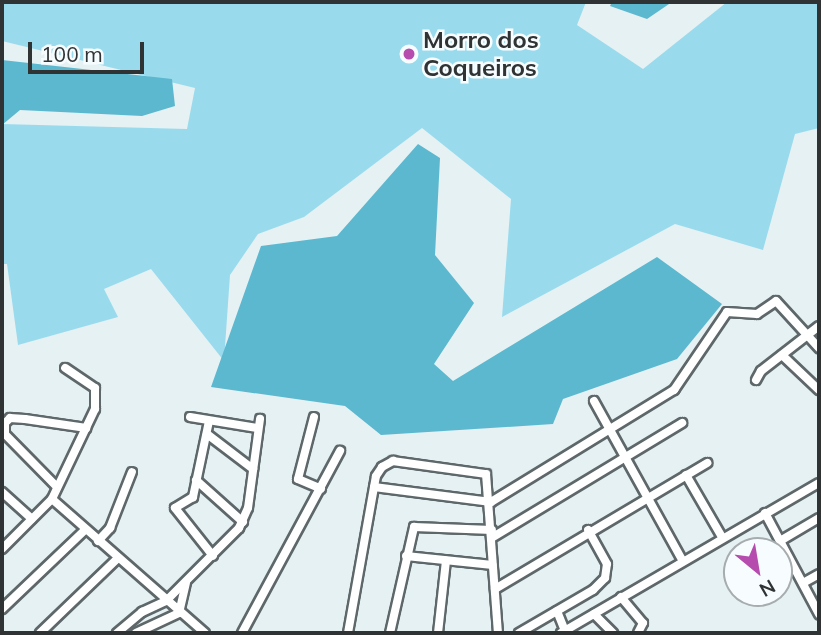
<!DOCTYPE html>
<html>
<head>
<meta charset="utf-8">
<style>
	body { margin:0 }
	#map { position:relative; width:821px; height:635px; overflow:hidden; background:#e6f1f4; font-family:Mulish,sans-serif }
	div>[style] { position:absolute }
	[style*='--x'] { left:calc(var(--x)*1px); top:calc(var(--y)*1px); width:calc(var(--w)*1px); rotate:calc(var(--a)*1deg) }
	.green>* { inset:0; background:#99dbed }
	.forest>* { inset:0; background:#5bb8cf }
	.roads { filter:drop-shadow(2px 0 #5e676a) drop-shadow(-2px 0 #5e676a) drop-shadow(0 2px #5e676a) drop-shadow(0 -2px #5e676a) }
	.minor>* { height:8px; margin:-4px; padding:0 4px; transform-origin:4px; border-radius:4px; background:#fff }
	.dots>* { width:19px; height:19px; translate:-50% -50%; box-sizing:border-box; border:4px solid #f7fdff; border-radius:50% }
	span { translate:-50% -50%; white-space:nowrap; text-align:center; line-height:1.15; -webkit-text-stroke:5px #f7fdff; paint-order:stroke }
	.poi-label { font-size:24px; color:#2f3334; font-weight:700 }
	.left { translate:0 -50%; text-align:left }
	.frame { position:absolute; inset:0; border:4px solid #2f3334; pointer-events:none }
	.north { position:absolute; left:723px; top:537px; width:70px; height:70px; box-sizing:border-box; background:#f7fdff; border:2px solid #a7acae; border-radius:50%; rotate:150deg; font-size:19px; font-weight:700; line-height:28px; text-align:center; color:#2f3334 }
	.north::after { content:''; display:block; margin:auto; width:24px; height:32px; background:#b64cae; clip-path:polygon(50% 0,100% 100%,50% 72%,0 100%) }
	.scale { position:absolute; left:28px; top:42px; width:116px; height:32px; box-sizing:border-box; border:4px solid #2f3334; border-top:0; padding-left:9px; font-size:21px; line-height:24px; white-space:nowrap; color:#2f3334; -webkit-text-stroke:5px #f7fdff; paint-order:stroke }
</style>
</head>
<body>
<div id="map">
	<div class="green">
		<div style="clip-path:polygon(2px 2px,586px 2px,577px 25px,643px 69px,727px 2px,819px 2px,819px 128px,795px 134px,763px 250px,675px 224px,502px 317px,511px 199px,422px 128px,304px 217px,258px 234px,230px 275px,224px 361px,151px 269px,104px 289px,118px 317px,18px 345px,7px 264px,2px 264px,2px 124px,187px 129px,195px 88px,2px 41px)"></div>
	</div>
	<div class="forest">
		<div style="clip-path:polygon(612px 2px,672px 2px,647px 19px,610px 6px)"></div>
		<div style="clip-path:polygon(2px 60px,172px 79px,175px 106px,142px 116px,20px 110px,2px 125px)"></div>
		<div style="clip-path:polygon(418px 144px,440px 158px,435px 255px,474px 303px,434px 364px,453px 381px,657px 257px,722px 304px,677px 359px,563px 399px,553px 424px,381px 435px,345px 406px,211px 387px,261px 246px,337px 236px)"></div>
	</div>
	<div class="roads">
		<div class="minor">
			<div style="--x:782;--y:355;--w:51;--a:43.4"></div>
			<div style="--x:756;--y:380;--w:10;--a:-61"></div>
			<div style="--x:761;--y:371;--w:73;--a:-37.8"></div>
			<div style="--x:594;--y:401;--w:182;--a:61"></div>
			<div style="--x:190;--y:417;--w:68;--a:9.3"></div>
			<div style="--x:314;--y:417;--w:64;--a:104.5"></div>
			<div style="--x:298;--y:479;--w:25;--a:23"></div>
			<div style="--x:209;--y:421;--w:78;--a:101.9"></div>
			<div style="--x:193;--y:497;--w:21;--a:149"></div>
			<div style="--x:175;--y:508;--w:61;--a:51.6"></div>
			<div style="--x:207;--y:434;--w:58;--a:37.3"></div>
			<div style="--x:686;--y:475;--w:72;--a:59.9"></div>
			<div style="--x:196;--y:480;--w:63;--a:41.8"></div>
			<div style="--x:57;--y:487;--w:74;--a:-134.5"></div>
			<div style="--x:5;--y:434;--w:11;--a:-90"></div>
			<div style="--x:5;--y:423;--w:7;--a:-45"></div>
			<div style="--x:10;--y:418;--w:15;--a:4"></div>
			<div style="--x:25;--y:419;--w:62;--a:8.4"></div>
			<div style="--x:374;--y:487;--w:118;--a:7.3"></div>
			<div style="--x:491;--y:502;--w:215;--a:-31.5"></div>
			<div style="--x:674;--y:390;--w:94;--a:-55.8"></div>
			<div style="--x:727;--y:312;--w:30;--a:4"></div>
			<div style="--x:757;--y:314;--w:23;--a:-34"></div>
			<div style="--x:776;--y:301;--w:64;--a:47.5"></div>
			<div style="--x:2;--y:492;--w:40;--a:42"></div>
			<div style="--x:52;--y:499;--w:203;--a:41.2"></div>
			<div style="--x:765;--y:513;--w:115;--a:61.9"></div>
			<div style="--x:493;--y:537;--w:221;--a:-31.1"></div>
			<div style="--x:98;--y:541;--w:18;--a:-47"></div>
			<div style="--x:110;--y:528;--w:60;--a:-68.6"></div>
			<div style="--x:780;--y:541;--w:45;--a:-30.5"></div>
			<div style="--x:2;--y:549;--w:71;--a:-45"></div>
			<div style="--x:52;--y:499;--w:100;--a:-64.5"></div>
			<div style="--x:95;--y:409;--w:21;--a:-90"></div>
			<div style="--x:95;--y:388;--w:36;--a:-146"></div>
			<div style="--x:406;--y:556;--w:87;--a:5.9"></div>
			<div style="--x:803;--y:583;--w:18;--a:-29"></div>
			<div style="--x:495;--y:589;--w:247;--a:-30.7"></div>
			<div style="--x:621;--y:597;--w:34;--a:50"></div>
			<div style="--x:643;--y:623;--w:11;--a:117"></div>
			<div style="--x:2;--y:609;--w:115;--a:-43.6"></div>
			<div style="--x:557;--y:611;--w:22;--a:68"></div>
			<div style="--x:594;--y:614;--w:27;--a:45"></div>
			<div style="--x:40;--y:633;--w:107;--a:-43.9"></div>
			<div style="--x:117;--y:633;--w:33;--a:-40"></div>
			<div style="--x:142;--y:612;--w:26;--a:-25"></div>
			<div style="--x:166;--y:601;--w:103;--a:-45"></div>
			<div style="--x:239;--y:528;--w:22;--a:-66"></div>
			<div style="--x:248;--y:508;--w:90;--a:-82.3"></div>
			<div style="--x:136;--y:633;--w:47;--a:-24.9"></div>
			<div style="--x:179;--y:613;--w:31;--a:-77"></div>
			<div style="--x:242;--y:633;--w:207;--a:-61.7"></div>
			<div style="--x:348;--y:633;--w:159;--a:-79.9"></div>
			<div style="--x:376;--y:476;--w:11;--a:-56"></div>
			<div style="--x:382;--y:467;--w:13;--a:-29"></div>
			<div style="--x:393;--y:461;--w:94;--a:8"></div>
			<div style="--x:486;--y:474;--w:159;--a:85.7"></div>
			<div style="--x:390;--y:633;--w:109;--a:-77.2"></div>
			<div style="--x:414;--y:527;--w:78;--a:2.2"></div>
			<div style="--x:438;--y:633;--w:73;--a:-83.7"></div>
			<div style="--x:519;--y:633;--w:86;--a:-30.2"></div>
			<div style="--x:593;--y:590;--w:17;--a:-45"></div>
			<div style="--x:605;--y:578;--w:14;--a:-82"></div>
			<div style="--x:607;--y:564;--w:39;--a:-119"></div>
			<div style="--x:561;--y:633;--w:298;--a:-30.2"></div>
		</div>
	</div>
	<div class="dots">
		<div style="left:409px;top:54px;background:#b64cae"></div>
	</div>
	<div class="poi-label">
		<span class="left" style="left:423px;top:54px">Morro dos<br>Coqueiros</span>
	</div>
	<div class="frame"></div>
	<div class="north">N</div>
	<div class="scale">100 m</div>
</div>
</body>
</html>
